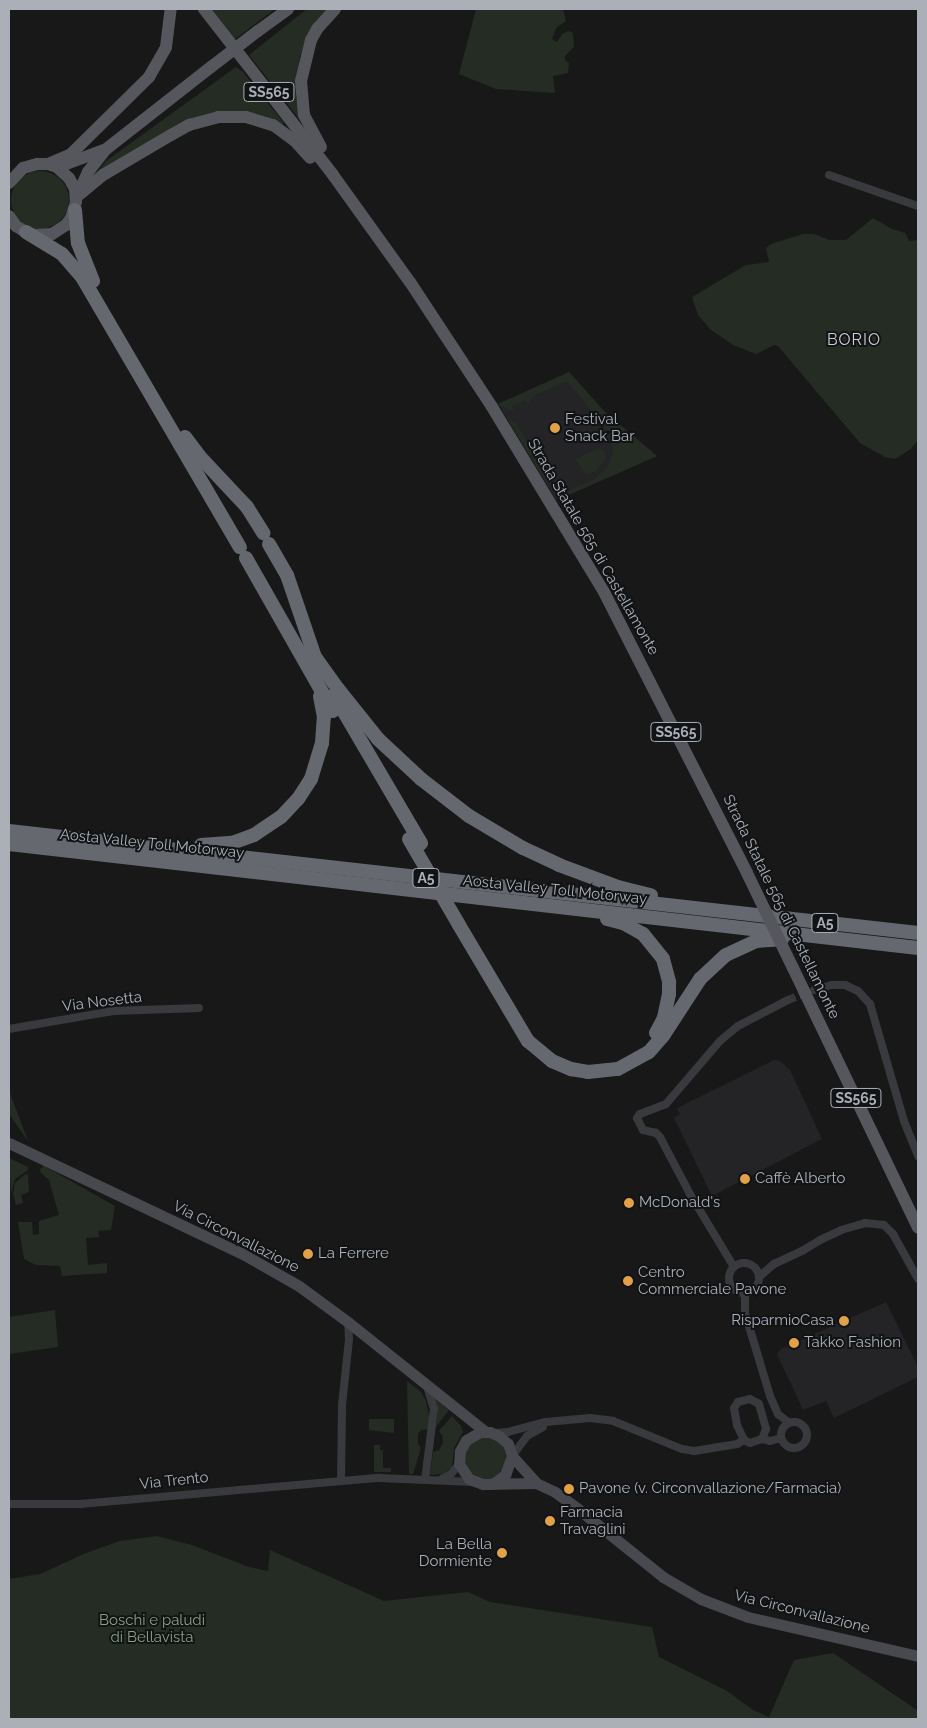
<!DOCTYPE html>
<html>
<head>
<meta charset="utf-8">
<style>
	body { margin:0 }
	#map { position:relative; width:927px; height:1728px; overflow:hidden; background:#181819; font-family:Raleway,sans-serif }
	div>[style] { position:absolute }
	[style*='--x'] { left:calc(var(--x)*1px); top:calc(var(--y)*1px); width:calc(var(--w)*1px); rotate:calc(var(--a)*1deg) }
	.built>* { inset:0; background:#242426 }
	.green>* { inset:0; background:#242c24 }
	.round { border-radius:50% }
	.minor-tunnel>* { height:8px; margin-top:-4px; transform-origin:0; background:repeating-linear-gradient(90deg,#353639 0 8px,transparent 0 12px) }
	.minor>* { height:8px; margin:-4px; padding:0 4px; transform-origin:4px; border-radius:4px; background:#393a3e }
	.minor>.ring { margin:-4px; padding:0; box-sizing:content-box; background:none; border:8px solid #393a3e; border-radius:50% }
	.secondary>* { height:11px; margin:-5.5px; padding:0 5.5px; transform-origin:5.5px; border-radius:5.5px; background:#47494e }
	.primary>* { height:12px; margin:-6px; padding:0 6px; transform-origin:6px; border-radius:6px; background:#55575d }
	.motorway>* { height:14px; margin:-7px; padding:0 7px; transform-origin:7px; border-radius:7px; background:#65686e }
	.primary-bridge>* { height:12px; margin:-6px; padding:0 6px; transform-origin:6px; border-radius:6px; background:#55575d }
	.motorway-bridge>* { height:14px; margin:-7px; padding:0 7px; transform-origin:7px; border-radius:7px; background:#65686e }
	.dots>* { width:14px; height:14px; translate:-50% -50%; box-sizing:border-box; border:2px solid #121314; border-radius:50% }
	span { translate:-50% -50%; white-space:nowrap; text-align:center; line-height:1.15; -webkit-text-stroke:4px #121314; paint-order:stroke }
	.shield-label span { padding:1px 4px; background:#121314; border:1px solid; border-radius:4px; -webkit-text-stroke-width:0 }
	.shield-label { font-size:14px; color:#abb0b8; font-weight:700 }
	.poi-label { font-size:15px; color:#abb0b8 }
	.left { translate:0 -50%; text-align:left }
	.right { translate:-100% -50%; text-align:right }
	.street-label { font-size:15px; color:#abb0b8 }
	.park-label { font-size:15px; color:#84a184 }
	.neighbourhood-label { font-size:16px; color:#cccfd4; letter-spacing:1px }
	.frame { position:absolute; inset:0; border:10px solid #abb0b8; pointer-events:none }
</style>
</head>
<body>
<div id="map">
	<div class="built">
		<div style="clip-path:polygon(569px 372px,605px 412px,657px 456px,556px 500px,498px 404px)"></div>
		<div style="clip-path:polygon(774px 1060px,780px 1061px,790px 1070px,822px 1139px,712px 1196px,674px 1118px,680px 1114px,677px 1108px)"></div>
		<div style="clip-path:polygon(886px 1302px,918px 1367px,918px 1377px,834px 1418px,826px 1401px,803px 1410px,777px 1354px,781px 1349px)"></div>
	</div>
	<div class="green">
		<div style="clip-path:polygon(212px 9px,275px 9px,235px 39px)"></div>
		<div style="clip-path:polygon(307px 9px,328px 9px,308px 39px,300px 56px,296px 96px,300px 120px,249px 55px)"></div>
		<div style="clip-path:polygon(476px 9px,563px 9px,566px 21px,556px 28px,552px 39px,557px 42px,562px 34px,569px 31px,573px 33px,574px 47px,565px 56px,565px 60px,569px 63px,568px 73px,553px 76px,555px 93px,496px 89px,459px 74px)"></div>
		<div style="clip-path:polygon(236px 67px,243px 72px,284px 123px,281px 126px,213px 113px,103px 170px,99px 170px,106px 161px)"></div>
		<div class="round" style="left:11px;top:171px;width:58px;height:58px"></div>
		<div style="clip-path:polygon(873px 218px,892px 229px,905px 233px,909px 241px,918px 240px,918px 440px,911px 449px,895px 459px,885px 457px,860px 443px,778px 346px,774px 345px,756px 354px,733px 345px,710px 329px,698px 315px,692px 297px,746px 265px,769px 262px,766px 248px,771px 244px,803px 234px,814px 234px,829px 240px,846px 240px)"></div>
		<div style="clip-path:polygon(569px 372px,605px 412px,657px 456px,562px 498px,559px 478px,568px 491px,595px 479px,608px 466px,613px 451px,609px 432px,567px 381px,533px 396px,529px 403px,525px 400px,512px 407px,515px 413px,498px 404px)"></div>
		<div style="clip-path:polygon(507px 418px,516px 423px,540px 463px,550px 484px,546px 482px)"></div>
		<div style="clip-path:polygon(599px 448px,605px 452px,605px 459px,596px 471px,586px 475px,575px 459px)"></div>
		<div style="clip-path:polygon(10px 1093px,28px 1141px,9px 1114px)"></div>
		<div style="clip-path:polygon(9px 1158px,28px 1167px,28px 1170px,15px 1179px,11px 1193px)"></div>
		<div style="clip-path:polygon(44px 1166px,115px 1206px,111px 1230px,98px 1231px,99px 1237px,86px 1238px,88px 1265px,107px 1263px,107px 1273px,62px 1276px,60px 1266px,36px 1265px,24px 1259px,18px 1222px,32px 1222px,33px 1235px,39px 1234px,39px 1221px,59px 1215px,49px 1180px,41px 1173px,40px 1169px)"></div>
		<div style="clip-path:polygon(28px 1174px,29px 1192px,21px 1195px,23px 1203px,16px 1205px,13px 1193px,15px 1183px,24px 1175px)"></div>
		<div style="clip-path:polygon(55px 1310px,58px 1347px,9px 1354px,9px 1317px)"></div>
		<div style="clip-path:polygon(407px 1381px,421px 1392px,426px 1401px,430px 1420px,429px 1429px,421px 1430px,418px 1434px,418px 1443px,421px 1448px,413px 1474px,409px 1474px)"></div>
		<div style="clip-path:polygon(435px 1398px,449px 1410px,436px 1427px,438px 1410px)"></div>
		<div style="clip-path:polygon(452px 1416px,461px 1426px,463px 1432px,454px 1448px,452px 1467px,443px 1474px,430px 1475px,433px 1452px,439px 1450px,443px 1443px,442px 1435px,439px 1431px)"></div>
		<div style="clip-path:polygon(369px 1419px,394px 1419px,394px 1433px,369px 1430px)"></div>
		<div class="round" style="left:464px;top:1437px;width:42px;height:42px"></div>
		<div style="clip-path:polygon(374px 1445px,380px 1445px,380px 1450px,383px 1450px,383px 1468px,391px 1468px,391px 1472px,374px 1472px)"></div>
		<div style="clip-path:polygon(157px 1536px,192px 1545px,249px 1567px,268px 1571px,270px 1550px,384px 1601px,468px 1592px,490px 1602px,652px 1627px,659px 1657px,727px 1691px,753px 1710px,769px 1717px,794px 1660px,833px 1653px,917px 1710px,918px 1719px,9px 1719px,9px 1579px,40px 1574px,86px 1553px,120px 1541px)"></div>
	</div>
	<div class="minor-tunnel">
		<div style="--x:788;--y:1000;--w:22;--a:-22"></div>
	</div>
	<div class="minor">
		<div style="--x:829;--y:175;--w:94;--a:19.2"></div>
		<div style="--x:814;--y:990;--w:19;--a:-16"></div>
		<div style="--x:832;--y:985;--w:13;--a:0"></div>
		<div style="--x:845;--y:985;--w:14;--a:25"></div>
		<div style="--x:858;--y:991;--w:18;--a:47"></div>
		<div style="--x:870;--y:1004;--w:122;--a:73.8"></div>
		<div style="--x:904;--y:1121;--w:38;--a:68"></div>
		<div style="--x:9;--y:1029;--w:106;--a:-9.8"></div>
		<div style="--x:113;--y:1011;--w:86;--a:-2"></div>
		<div class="ring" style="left:729px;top:1263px;width:22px;height:22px"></div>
		<div style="--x:734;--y:1267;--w:85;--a:-121.1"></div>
		<div style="--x:690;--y:1194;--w:64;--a:-117.8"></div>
		<div style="--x:660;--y:1137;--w:6;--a:-135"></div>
		<div style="--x:656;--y:1133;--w:13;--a:-167"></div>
		<div style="--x:643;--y:1130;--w:13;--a:-117"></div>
		<div style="--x:637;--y:1118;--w:5;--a:-53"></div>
		<div style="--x:640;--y:1114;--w:28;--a:-21"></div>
		<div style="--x:666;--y:1104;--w:83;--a:-49.4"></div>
		<div style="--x:720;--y:1041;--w:23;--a:-40"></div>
		<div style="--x:738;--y:1026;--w:56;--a:-27.5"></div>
		<div style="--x:759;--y:1277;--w:20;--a:-41"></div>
		<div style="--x:774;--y:1264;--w:31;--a:-25"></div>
		<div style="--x:802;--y:1251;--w:21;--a:-31"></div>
		<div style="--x:820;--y:1240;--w:23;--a:-25"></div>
		<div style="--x:841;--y:1230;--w:25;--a:-16"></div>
		<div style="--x:865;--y:1223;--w:19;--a:6"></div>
		<div style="--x:884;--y:1225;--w:13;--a:45"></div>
		<div style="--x:893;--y:1234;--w:51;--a:60.9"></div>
		<div style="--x:745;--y:1293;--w:20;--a:90"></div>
		<div style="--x:745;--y:1313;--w:87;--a:73.2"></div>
		<div style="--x:770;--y:1396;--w:20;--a:66"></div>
		<div style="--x:778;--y:1414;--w:13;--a:39"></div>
		<div style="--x:750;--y:1399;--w:10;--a:29"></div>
		<div style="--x:759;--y:1404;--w:26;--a:74"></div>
		<div style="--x:766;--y:1429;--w:11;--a:112"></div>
		<div style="--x:762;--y:1439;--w:13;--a:162"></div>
		<div style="--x:750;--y:1443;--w:7;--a:-153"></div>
		<div style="--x:744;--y:1440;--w:17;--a:-115"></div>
		<div style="--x:737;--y:1425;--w:17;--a:-100"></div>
		<div style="--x:734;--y:1408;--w:7;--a:-56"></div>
		<div style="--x:738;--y:1402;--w:12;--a:-14"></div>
		<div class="ring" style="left:781px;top:1422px;width:18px;height:18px"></div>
		<div style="--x:494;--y:1433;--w:14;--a:-4"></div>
		<div style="--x:508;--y:1432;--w:39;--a:-15"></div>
		<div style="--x:546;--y:1422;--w:44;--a:-5.2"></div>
		<div style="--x:590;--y:1418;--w:23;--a:7"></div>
		<div style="--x:613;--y:1421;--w:74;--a:22.1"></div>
		<div style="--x:682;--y:1449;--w:12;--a:9"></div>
		<div style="--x:694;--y:1451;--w:44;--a:-9.2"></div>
		<div style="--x:737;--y:1444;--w:8;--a:-30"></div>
		<div style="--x:762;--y:1439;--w:8;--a:14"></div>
		<div style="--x:770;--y:1441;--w:11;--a:-15"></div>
		<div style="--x:512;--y:1456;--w:25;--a:-53"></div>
		<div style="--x:527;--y:1436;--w:18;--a:-29"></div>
		<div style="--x:341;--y:1480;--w:75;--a:-89.2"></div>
		<div style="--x:342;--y:1405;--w:66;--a:-83.9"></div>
		<div style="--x:349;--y:1339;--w:17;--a:-93"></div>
		<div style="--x:425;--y:1480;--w:72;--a:-82.8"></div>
		<div style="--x:434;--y:1409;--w:24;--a:-107"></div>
		<div style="--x:440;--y:1480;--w:13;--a:-29"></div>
		<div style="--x:451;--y:1474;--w:13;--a:-51"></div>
		<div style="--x:9;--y:1504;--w:71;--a:0"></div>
		<div style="--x:80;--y:1504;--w:300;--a:-5"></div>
		<div style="--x:379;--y:1478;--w:95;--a:2.4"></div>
	</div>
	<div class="secondary">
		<div style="--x:9;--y:1143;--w:257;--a:25.4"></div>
		<div style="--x:241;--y:1253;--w:67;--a:29.6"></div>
		<div style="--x:299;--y:1286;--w:61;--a:36.3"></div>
		<div style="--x:348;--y:1322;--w:176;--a:38.6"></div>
		<div style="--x:512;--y:1456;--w:36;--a:48"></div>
		<div style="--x:536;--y:1483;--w:21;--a:25"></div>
		<div style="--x:555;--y:1492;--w:27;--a:36"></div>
		<div style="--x:577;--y:1508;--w:110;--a:38.7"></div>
		<div style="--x:663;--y:1577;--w:44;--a:30.1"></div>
		<div style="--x:701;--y:1599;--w:50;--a:21"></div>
		<div style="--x:748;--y:1617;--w:174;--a:12.9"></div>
		<div style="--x:488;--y:1484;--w:6;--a:-9"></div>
		<div style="--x:494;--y:1483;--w:14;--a:-36"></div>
		<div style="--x:505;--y:1475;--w:20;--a:-70"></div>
		<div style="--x:512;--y:1456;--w:13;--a:-108"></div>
		<div style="--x:508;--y:1444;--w:12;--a:-138"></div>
		<div style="--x:499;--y:1436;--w:10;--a:-156"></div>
		<div style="--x:490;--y:1432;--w:10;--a:180"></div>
		<div style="--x:480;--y:1432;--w:16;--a:150"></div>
		<div style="--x:466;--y:1440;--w:13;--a:119"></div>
		<div style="--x:460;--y:1451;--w:13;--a:94"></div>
		<div style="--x:459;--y:1464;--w:18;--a:56"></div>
		<div style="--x:469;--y:1479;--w:15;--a:20"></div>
		<div style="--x:483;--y:1484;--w:5;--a:0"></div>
		<div style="--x:488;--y:1484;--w:48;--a:-1.2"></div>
	</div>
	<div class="primary">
		<div style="--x:204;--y:9;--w:210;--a:52.1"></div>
		<div style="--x:333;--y:175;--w:132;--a:54.3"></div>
		<div style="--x:410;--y:282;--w:149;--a:56.7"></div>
		<div style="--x:492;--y:407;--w:216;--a:58.8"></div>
		<div style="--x:604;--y:592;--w:315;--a:63"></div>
		<div style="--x:258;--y:31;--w:37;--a:-36"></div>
		<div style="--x:321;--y:147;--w:36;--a:-118"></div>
		<div style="--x:304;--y:115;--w:34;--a:-95"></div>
		<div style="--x:301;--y:81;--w:42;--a:-76.3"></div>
		<div style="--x:311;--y:40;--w:13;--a:-61"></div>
		<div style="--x:317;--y:29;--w:27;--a:-48"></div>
		<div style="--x:48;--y:164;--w:25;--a:-23"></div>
		<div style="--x:71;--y:154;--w:110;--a:-44.6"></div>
		<div style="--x:149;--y:77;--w:34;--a:-60"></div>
		<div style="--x:166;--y:47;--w:38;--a:-83"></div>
		<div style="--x:61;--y:166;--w:46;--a:-20.4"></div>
		<div style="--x:9;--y:183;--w:21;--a:-47"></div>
		<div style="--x:23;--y:168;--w:15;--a:-16"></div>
		<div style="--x:37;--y:164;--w:11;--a:0"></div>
		<div style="--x:48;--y:164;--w:9;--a:18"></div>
		<div style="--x:57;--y:167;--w:16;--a:43"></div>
		<div style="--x:69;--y:178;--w:13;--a:61"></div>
		<div style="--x:75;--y:189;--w:13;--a:86"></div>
		<div style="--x:76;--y:202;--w:17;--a:107"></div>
		<div style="--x:71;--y:218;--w:9;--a:126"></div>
		<div style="--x:66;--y:225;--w:17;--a:147"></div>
		<div style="--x:52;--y:234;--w:17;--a:177"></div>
		<div style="--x:35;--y:235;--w:9;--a:-162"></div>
		<div style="--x:26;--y:232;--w:12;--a:-149"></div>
		<div style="--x:16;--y:226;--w:12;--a:-125"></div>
		<div style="--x:79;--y:192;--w:22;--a:-66"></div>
		<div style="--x:88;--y:172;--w:28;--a:-52"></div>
		<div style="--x:105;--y:150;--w:135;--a:-38.1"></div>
		<div style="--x:79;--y:195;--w:31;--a:-40"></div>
		<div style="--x:103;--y:175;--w:79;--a:-30.5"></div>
		<div style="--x:171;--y:135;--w:21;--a:-29"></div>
		<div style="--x:189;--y:125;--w:30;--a:-15"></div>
		<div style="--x:218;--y:117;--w:28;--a:0"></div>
		<div style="--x:246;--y:117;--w:28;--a:17"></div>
		<div style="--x:273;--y:125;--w:26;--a:36"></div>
		<div style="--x:294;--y:140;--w:24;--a:48"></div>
		<div style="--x:793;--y:968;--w:288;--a:64.3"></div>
	</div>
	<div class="motorway">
		<div style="--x:75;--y:210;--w:33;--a:85"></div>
		<div style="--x:78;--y:243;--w:41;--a:68.5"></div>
		<div style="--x:26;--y:232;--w:42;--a:31.4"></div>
		<div style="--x:62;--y:254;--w:30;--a:49"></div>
		<div style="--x:82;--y:277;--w:313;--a:59.7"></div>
		<div style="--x:185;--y:437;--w:26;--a:53"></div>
		<div style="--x:201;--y:458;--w:67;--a:46.8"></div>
		<div style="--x:247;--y:507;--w:31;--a:58"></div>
		<div style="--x:269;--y:544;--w:36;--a:60"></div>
		<div style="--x:287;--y:575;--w:93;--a:71.2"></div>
		<div style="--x:246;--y:558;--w:176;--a:60.4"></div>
		<div style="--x:313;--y:654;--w:43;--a:54.5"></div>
		<div style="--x:338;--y:689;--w:64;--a:51.3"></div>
		<div style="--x:378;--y:739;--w:59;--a:42.9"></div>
		<div style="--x:421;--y:779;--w:61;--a:37.6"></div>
		<div style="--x:469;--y:816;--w:63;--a:30.7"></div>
		<div style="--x:523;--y:848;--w:40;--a:25"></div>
		<div style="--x:559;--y:865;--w:63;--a:20.4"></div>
		<div style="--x:618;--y:887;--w:34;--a:14"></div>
		<div style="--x:334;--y:695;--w:172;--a:59.6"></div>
		<div style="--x:9;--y:831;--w:915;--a:6.4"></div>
		<div style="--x:9;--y:844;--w:915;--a:6.53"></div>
		<div style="--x:201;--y:845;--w:31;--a:-4"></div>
		<div style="--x:232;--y:843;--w:23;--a:-20"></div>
		<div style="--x:254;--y:835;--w:32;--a:-34"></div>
		<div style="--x:281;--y:817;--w:25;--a:-47"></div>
		<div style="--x:298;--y:799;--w:24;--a:-57"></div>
		<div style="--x:311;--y:779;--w:38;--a:-73"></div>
		<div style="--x:322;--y:743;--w:26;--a:-86"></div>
		<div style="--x:324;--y:717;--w:21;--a:-101"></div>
		<div style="--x:607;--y:919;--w:16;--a:14"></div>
		<div style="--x:623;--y:923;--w:23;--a:29"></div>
		<div style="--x:643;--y:934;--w:32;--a:51"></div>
		<div style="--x:663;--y:959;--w:24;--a:75"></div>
		<div style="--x:669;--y:982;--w:12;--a:90"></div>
		<div style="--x:669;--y:994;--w:25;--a:102"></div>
		<div style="--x:664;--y:1018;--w:17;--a:118"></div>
		<div style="--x:459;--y:925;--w:135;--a:59.3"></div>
		<div style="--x:528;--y:1041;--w:31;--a:40"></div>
		<div style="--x:552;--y:1061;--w:21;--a:23"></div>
		<div style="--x:571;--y:1069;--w:17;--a:10"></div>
		<div style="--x:588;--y:1072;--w:30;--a:-6"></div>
		<div style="--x:618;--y:1069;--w:35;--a:-29"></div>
		<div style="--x:649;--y:1052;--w:21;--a:-49"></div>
		<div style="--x:663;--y:1036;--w:68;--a:-57"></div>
		<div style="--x:700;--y:979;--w:35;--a:-43"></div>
		<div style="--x:726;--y:955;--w:33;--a:-25"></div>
		<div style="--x:756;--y:941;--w:26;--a:-4"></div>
	</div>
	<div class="primary-bridge">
		<div style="--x:211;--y:67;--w:59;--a:-37.5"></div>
		<div style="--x:747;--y:873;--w:106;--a:64.2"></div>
	</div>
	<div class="motorway-bridge">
		<div style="--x:409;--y:839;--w:99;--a:59.8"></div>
	</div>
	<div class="dots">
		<div style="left:555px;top:428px;background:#e1a148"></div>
		<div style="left:745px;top:1179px;background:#e1a148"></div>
		<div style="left:629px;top:1203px;background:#e1a148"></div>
		<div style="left:308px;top:1254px;background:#e1a148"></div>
		<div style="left:628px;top:1281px;background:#e1a148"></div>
		<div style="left:844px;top:1321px;background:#e1a148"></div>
		<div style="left:794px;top:1343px;background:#e1a148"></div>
		<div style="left:569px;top:1489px;background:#e1a148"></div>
		<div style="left:550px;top:1521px;background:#e1a148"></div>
		<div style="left:502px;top:1553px;background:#e1a148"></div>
	</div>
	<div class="shield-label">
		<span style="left:269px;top:92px">SS565</span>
		<span style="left:676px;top:732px">SS565</span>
		<span style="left:426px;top:878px">A5</span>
		<span style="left:825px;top:923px">A5</span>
		<span style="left:856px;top:1098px">SS565</span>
	</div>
	<div class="poi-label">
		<span class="left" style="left:565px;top:428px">Festival<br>Snack Bar</span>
		<span class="left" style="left:755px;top:1179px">Caffè Alberto</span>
		<span class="left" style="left:639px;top:1203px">McDonald's</span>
		<span class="left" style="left:318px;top:1254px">La Ferrere</span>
		<span class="left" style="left:638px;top:1281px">Centro<br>Commerciale Pavone</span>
		<span class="right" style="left:834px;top:1321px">RisparmioCasa</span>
		<span class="left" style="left:804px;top:1343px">Takko Fashion</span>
		<span class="left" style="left:579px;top:1489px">Pavone (v. Circonvallazione/Farmacia)</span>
		<span class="left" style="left:560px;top:1521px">Farmacia<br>Travaglini</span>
		<span class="right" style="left:492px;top:1553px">La Bella<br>Dormiente</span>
	</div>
	<div class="street-label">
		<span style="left:593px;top:547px;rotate:60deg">Strada Statale 565 di Castellamonte</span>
		<span style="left:152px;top:844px;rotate:6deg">Aosta Valley Toll Motorway</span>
		<span style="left:555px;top:890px;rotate:6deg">Aosta Valley Toll Motorway</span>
		<span style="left:781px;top:907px;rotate:64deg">Strada Statale 565 di Castellamonte</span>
		<span style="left:102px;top:1002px;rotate:-7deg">Via Nosetta</span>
		<span style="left:236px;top:1237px;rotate:27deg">Via Circonvallazione</span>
		<span style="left:174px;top:1481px;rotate:-6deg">Via Trento</span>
		<span style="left:802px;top:1612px;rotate:14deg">Via Circonvallazione</span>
	</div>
	<div class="park-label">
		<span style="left:152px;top:1629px">Boschi e paludi<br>di Bellavista</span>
	</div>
	<div class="neighbourhood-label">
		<span style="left:854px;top:340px">BORIO</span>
	</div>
	<div class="frame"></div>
</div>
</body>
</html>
